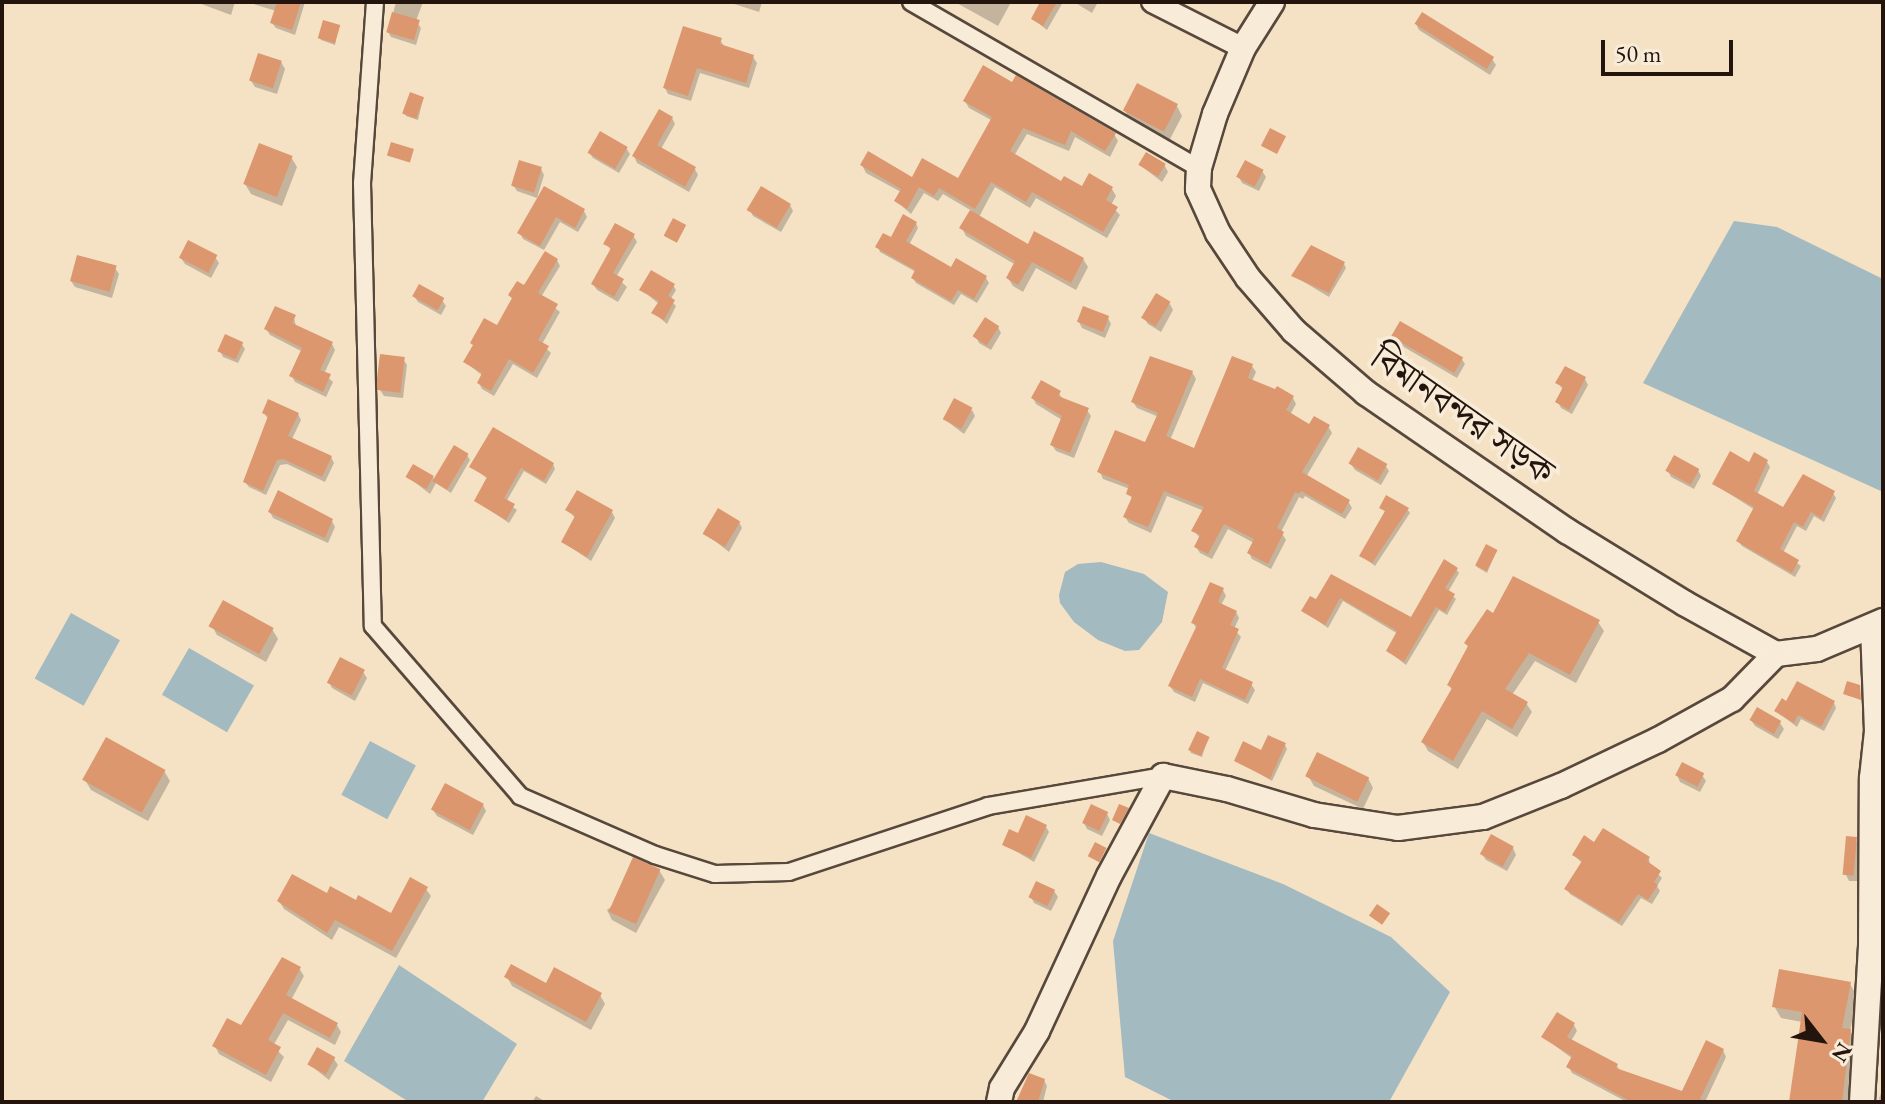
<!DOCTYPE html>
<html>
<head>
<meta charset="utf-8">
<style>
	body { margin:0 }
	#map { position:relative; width:1885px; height:1104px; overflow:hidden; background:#f5e2c5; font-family:"EB Garamond","Noto Serif Bengali",serif }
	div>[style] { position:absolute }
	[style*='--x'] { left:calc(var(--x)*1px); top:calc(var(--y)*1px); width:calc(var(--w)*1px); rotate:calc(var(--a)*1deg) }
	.water>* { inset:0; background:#a2bac0; transform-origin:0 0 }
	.shadow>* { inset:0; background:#0003 }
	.building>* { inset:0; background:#dd976e; transform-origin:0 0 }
	.roads { filter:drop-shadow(2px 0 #58483c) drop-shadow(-2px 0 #58483c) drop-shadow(0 2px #58483c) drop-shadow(0 -2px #58483c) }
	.minor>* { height:16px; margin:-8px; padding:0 8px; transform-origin:8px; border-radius:8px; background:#f8ecd9 }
	.tertiary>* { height:20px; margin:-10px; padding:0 10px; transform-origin:10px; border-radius:10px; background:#f8ecd9 }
	.secondary>* { height:24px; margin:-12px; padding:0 12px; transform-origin:12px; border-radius:12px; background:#f8ecd9 }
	span { translate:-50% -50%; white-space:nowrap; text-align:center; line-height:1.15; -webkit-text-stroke:7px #f8ecd9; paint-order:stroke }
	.street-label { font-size:36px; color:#23150e }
	.frame { position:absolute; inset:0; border:4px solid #23150e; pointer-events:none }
	.north { position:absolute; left:1781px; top:1000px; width:80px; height:80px; -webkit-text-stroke:6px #f8ecd9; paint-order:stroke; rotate:121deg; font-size:22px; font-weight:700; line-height:32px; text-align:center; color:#23150e }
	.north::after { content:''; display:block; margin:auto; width:28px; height:36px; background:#23150e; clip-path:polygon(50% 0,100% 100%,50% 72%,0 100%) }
	.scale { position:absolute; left:1601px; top:40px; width:132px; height:36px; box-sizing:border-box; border:4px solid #23150e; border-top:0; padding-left:10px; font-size:24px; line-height:28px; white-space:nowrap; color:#23150e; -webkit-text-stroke:6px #f8ecd9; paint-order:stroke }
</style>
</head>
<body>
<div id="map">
	<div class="water">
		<div style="clip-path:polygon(1734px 221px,1777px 227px,1883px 279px,1883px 492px,1643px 383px)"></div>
		<div style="clip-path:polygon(1101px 562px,1144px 574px,1168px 592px,1162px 622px,1139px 650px,1125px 651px,1098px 640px,1074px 622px,1060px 603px,1059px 595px,1065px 572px,1078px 564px)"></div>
		<div style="left:71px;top:613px;width:56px;height:75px;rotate:29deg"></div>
		<div style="left:189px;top:648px;width:75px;height:54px;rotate:30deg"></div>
		<div style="left:370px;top:741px;width:52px;height:61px;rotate:28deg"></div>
		<div style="clip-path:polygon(1149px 833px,1283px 884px,1391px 937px,1450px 992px,1389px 1102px,1175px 1102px,1125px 1077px,1113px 941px)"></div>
		<div style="clip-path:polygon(399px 965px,517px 1044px,482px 1102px,409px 1102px,344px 1061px)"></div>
	</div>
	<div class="shadow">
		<div style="clip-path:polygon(196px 2px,235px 2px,231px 15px)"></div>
		<div style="clip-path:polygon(247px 2px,305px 2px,295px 35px,276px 28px,272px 23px,276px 11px)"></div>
		<div style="clip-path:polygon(396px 2px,423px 2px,416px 21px,421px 28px,416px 45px,391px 37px,388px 32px)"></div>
		<div style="clip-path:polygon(728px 2px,762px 2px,759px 12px)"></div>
		<div style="clip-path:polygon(955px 2px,1009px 2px,1010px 4px,998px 26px)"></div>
		<div style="clip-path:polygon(1043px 2px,1063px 2px,1047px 30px,1033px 19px)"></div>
		<div style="clip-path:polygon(1074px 2px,1098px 2px,1092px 13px)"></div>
		<div style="clip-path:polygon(1416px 24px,1492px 59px,1496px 65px,1490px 75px,1419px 30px)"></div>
		<div style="clip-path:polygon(338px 27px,335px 45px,321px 40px,320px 38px)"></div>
		<div style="clip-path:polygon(720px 40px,724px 46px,753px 57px,757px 63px,749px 88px,700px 73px,691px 101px,668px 94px,665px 88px)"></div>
		<div style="clip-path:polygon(281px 62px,285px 69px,277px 94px,255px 87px,251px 81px)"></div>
		<div style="clip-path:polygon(1013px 84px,1114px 134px,1118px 141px,1110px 157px,1075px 137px,1069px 151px,1027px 134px,1014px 156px,1062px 183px,1082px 189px,1112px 189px,1116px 196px,1111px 205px,1120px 215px,1107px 238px,1036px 198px,1030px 208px,995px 187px,979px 217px,1029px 246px,1083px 259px,1088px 267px,1076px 290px,1036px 268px,1023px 292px,1013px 286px,1008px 278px,1016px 265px,966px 236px,962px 228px,972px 211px,943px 194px,938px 201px,924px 193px,911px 214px,896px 201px,901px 192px,866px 173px,862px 165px,912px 179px,959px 181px,993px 121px,969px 108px,965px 101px)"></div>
		<div style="clip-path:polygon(423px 99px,418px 120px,406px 116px,405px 114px)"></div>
		<div style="clip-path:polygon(1177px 106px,1182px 116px,1168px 143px,1131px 121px,1125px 111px)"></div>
		<div style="clip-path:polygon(672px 118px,675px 124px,661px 149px,695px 169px,698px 175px,689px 192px,637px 163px,634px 156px)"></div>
		<div style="clip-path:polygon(626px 148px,630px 154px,619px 173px,593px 158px,589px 152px)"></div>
		<div style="clip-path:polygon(291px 157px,297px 167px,282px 206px,251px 194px,245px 184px)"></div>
		<div style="clip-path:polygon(1140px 165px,1165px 166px,1168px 172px,1162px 182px)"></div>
		<div style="clip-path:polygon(541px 169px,544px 175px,537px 198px,517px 191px,513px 185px)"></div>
		<div style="clip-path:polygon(1262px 171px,1266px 177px,1259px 191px,1242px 183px,1239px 177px)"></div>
		<div style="clip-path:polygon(545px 189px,584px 211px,587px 217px,578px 232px,560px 222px,544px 250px,523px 239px,520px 233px)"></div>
		<div style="clip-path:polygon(790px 205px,793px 211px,781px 232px,753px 216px,750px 210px)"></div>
		<div style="clip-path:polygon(916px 223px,918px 228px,909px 245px,952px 270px,986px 278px,989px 283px,977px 303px,961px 294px,954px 305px,916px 283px,913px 278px,916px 272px,880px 252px,878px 247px)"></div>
		<div style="clip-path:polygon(633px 235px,637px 242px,616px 277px,627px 287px,618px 302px,597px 290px,593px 284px,612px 251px,606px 244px)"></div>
		<div style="clip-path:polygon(215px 257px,219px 263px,211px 278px,185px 264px,181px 258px)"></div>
		<div style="clip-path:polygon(557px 260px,560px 266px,541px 297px,560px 312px,542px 344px,551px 353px,537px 378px,513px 364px,494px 396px,482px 389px,479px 383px,483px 376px,465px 362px,497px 328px,513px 300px,510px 295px)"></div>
		<div style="clip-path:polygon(1344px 264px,1346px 268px,1329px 297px,1294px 276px)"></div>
		<div style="clip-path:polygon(115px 268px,119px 274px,112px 298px,75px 287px,71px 281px)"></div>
		<div style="clip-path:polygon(673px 285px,676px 290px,670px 300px,676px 306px,667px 324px,654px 313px,659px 304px,642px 290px)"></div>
		<div style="clip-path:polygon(414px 296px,442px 300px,446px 306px,441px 315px,418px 302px)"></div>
		<div style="clip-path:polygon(1170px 304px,1173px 310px,1161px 332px,1148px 324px,1144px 318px)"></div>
		<div style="clip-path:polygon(294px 317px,296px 327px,332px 344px,335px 350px,324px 374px,333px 382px,326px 397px,295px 382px,292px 376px,303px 352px,270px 335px,266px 329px)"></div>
		<div style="clip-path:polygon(1108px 318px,1111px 324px,1105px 338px,1082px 328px,1079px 322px)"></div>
		<div style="clip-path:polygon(998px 327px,1001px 333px,991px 350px,979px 343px,976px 337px)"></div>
		<div style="clip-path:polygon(1393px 337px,1461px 358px,1465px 364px,1457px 378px,1397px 343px)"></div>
		<div style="clip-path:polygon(241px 343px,245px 349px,238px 363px,223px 357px,220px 350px)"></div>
		<div style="clip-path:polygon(403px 359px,407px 365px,403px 398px,384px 396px,380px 390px)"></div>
		<div style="clip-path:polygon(1252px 366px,1256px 372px,1252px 381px,1293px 398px,1296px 404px,1290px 415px,1310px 427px,1328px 426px,1332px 433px,1306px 477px,1348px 501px,1352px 508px,1345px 519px,1305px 496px,1303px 499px,1299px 497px,1281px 532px,1286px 540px,1271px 569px,1252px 559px,1249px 553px,1254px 543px,1228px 529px,1212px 559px,1200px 553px,1196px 547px,1201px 539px,1194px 531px,1204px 511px,1167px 496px,1151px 533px,1129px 523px,1125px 517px,1132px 501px,1130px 489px,1103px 479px,1100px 472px,1146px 445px,1159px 417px,1137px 408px,1133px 402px,1192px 372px,1196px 379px,1170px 440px,1196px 450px)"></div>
		<div style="clip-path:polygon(1585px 379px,1588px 385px,1572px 414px,1561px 408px,1558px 402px,1564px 391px,1558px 383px)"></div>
		<div style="clip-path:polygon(1059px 393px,1063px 400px,1087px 410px,1091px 416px,1074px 458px,1056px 451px,1052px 445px,1062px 420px,1036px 404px,1033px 398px)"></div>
		<div style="clip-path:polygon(972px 410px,975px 416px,964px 434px,944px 419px)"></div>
		<div style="clip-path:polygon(264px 413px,298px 414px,301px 420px,292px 439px,331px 457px,334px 463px,325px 482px,287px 464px,280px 465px,266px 495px,249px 487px,245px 482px,269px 420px)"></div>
		<div style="clip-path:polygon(467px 455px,470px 460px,451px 493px,436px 483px,430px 494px,408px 477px,433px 477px,435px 482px)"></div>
		<div style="clip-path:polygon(1767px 462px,1770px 467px,1757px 495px,1784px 509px,1833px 493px,1836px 498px,1824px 522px,1814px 516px,1806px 531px,1797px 526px,1783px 553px,1801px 566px,1795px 577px,1742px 546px,1738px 541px,1755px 510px,1714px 484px,1749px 464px)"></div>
		<div style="clip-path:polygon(553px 464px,555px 469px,546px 484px,524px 471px,506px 502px,517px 510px,509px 523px,476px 501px,488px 479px,472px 467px)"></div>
		<div style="clip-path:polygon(1351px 464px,1385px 465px,1389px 471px,1381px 485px,1355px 470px)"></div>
		<div style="clip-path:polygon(1698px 470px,1701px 476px,1694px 489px,1671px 477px,1668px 471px)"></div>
		<div style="clip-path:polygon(1381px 508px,1407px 509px,1410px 513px,1375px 566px,1362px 556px,1387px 513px)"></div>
		<div style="clip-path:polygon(568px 510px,612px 512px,615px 518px,591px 561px,563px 542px,576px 519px)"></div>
		<div style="clip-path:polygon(270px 512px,332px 521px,335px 527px,328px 543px,273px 518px)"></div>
		<div style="clip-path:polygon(739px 522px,742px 528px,729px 552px,706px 534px)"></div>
		<div style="clip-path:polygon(1496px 552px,1487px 573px,1477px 567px,1476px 565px)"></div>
		<div style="clip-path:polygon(1456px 569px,1459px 573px,1448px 592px,1456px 599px,1447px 615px,1439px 610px,1406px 665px,1388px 651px,1398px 634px,1343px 601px,1328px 628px,1304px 611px,1316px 602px,1332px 576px,1412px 620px)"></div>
		<div style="clip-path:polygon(1223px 590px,1226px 596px,1221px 605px,1236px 612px,1239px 618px,1234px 629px,1241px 637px,1225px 671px,1251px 684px,1255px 690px,1248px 704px,1203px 683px,1195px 702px,1174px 692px,1170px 686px,1197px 629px,1193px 623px)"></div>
		<div style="clip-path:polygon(1494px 616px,1598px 622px,1604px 631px,1576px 683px,1535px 661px,1512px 695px,1526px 703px,1532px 712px,1517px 737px,1487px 719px,1458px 769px,1428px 751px,1423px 742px,1453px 692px,1449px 685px,1469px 649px,1466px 643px)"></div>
		<div style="clip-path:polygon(212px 626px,272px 629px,278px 639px,266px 662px,217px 635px)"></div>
		<div style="clip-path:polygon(363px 672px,367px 678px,355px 701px,332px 688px,329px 682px)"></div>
		<div style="clip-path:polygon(1834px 703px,1836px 708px,1824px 731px,1801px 719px,1797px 727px,1776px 711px)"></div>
		<div style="clip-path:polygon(1751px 720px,1780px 723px,1784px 729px,1778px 739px,1755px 726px)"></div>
		<div style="clip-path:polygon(1208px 738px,1202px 757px,1191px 753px,1190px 750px)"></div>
		<div style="clip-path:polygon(1285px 745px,1287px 749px,1272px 781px,1236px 760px)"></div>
		<div style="clip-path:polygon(164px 771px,170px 781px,148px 821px,91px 790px,85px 780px)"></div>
		<div style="clip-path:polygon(1677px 775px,1702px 775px,1706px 781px,1700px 792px,1680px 782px)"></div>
		<div style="clip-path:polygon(1308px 776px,1368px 778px,1373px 788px,1363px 809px,1314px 786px)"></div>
		<div style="clip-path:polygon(483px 805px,486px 811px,473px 835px,437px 816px,433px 810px)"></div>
		<div style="clip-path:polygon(1107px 814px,1110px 820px,1102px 836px,1087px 829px,1084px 823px)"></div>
		<div style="clip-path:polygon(1046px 827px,1049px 832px,1034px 862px,1004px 844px)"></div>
		<div style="clip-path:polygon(1855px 839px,1859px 845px,1859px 881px,1849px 881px,1846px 875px)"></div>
		<div style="clip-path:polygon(1513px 848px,1516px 855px,1507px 871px,1486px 860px,1482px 854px)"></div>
		<div style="clip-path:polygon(1574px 855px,1649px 858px,1650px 866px,1662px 878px,1657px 886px,1660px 891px,1652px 904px,1641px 898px,1622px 926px,1570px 894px,1567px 889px,1582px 863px)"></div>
		<div style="clip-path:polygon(659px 870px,665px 880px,636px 933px,612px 920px,607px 910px)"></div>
		<div style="clip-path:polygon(426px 889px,431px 896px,396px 958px,339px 927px,332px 940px,284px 909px,279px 901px,327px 896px,392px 916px)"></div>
		<div style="clip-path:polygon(1054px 891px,1058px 897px,1051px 911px,1034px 903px,1031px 897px)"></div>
		<div style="clip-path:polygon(299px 968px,304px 976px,291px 1000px,337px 1025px,341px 1032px,335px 1045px,288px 1020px,273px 1046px,284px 1057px,271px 1082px,219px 1054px,215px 1046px,241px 1028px)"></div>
		<div style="clip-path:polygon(507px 977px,600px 995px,605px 1004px,591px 1030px,512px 986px)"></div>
		<div style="clip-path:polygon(1850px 984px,1857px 996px,1850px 1031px,1857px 1043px,1849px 1102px,1791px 1102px,1802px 1022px,1781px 1018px,1774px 1006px)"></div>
		<div style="clip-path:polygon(1574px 1025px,1577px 1031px,1571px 1041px,1617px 1066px,1620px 1071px,1681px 1093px,1707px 1043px,1723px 1050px,1726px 1057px,1705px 1102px,1627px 1102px,1572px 1073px,1569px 1067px,1573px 1059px,1543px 1037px)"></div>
		<div style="clip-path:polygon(334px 1059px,338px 1065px,329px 1080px,310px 1065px)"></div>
		<div style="clip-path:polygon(1044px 1080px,1047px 1086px,1043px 1102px,1019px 1102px)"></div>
		<div style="clip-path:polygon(1883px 1086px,1883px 1102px,1882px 1102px,1879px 1099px)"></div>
		<div style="clip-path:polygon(536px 1096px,546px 1102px,532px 1102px)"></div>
	</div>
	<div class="building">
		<div style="clip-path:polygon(277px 2px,301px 2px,292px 30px,270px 23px)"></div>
		<div style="clip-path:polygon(1040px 2px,1057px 2px,1043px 26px,1031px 19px)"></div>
		<div style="left:392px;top:12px;width:29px;height:21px;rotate:16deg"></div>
		<div style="left:1422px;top:12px;width:85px;height:14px;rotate:32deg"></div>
		<div style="left:323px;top:20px;width:18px;height:19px;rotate:16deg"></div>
		<div style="clip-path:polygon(683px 26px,722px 38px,720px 44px,754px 55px,746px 83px,697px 68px,688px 96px,663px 88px)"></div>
		<div style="left:258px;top:53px;width:25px;height:29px;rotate:18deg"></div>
		<div style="clip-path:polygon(983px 65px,1012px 82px,1016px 75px,1116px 133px,1105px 151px,1071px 131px,1065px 145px,1023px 128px,1010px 151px,1061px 181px,1064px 176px,1082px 186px,1089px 173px,1113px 187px,1106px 200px,1118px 207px,1103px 232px,1032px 192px,1026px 202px,991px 182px,975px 209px,939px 188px,934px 196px,919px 187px,907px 209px,894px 201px,901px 189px,860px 165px,868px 151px,912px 177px,922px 158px,958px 178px,992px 117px,963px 101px)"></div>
		<div style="left:1137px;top:83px;width:46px;height:31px;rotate:27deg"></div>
		<div style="left:410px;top:92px;width:15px;height:23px;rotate:20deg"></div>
		<div style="clip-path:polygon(659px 109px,673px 117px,657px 145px,696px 167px,685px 187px,632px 156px)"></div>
		<div style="left:1270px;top:128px;width:18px;height:20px;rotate:27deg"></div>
		<div style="left:600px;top:131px;width:32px;height:25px;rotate:30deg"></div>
		<div style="left:391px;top:142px;width:24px;height:14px;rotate:17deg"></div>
		<div style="left:259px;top:143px;width:36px;height:44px;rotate:21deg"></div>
		<div style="left:1146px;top:152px;width:23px;height:15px;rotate:31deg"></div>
		<div style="left:519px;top:160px;width:24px;height:27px;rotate:17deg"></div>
		<div style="left:1245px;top:160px;width:21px;height:19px;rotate:28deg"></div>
		<div style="clip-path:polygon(544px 186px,585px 209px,575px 228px,556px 217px,540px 246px,517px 233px)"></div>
		<div style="left:761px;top:186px;width:35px;height:28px;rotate:31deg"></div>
		<div style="clip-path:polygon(970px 210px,1028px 244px,1034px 231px,1084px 258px,1071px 283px,1032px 262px,1018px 285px,1006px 278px,1015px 261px,959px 228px)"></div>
		<div style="clip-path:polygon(903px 214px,917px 222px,906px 241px,951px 267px,956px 258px,987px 276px,974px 299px,958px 290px,951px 301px,911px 278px,915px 270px,875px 247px,883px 233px,891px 237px)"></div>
		<div style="left:673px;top:218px;width:15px;height:20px;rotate:28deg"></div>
		<div style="clip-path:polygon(615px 223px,635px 234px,613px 273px,624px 279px,614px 297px,591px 284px,611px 248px,603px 244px)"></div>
		<div style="left:188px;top:240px;width:33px;height:20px;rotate:27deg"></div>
		<div style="clip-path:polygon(1311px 245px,1345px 262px,1329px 293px,1291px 276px)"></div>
		<div style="clip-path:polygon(545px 251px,558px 259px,538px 293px,558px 304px,538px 340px,549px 346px,533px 373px,509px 359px,491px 391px,477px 383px,482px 373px,463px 362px,473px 345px,470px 343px,484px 318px,497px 325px,512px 298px,508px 295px,517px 281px,524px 285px)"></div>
		<div style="left:77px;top:255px;width:41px;height:27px;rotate:15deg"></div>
		<div style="clip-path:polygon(651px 270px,675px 284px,668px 296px,675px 300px,664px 320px,651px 313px,659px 301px,639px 290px)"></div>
		<div style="left:419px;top:284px;width:29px;height:14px;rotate:29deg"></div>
		<div style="left:1156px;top:293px;width:17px;height:29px;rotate:31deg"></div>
		<div style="clip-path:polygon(275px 306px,296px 315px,292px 323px,333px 342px,320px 370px,331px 374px,323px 392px,289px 376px,302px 348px,264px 329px)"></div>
		<div style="left:1083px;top:306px;width:28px;height:17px;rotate:21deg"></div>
		<div style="left:985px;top:317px;width:17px;height:23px;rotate:33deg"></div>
		<div style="left:1400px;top:321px;width:73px;height:18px;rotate:30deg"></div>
		<div style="left:225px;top:334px;width:20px;height:19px;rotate:24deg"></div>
		<div style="left:380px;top:354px;width:25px;height:36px;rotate:7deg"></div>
		<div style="clip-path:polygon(1150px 356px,1193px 371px,1166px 436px,1194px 448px,1232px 356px,1253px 364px,1248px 378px,1275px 389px,1277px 386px,1294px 396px,1286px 410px,1309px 424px,1314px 416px,1330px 425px,1302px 472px,1350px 500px,1342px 514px,1301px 491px,1299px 494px,1295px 492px,1277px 528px,1284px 532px,1268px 564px,1247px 553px,1254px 539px,1224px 524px,1208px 554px,1194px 547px,1200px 535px,1191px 531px,1204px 507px,1164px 491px,1148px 527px,1123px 517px,1132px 497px,1126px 494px,1129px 485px,1097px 472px,1115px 430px,1145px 442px,1158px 413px,1131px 402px)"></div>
		<div style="clip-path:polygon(1565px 366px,1586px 377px,1569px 410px,1555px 402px,1563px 387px,1555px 383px)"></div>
		<div style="clip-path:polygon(1041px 380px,1061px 391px,1058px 396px,1089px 408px,1070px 453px,1050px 445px,1062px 416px,1031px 398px)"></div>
		<div style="left:954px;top:398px;width:21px;height:24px;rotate:28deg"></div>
		<div style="clip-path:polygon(268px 399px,299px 413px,288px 436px,332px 456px,322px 477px,283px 459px,277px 460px,263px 491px,243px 482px,268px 416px,262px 413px)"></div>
		<div style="clip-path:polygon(493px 427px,554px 463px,544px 481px,521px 468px,504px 498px,515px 504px,506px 520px,474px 501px,487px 477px,469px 467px)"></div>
		<div style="left:454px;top:445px;width:17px;height:42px;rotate:31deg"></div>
		<div style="left:1358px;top:447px;width:34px;height:19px;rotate:30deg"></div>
		<div style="clip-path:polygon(1730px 451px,1749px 462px,1754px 452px,1768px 460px,1754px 491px,1783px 507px,1803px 474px,1835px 491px,1821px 518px,1811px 512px,1803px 527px,1794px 522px,1780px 549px,1799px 560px,1792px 573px,1736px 541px,1754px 507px,1712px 484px)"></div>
		<div style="left:1674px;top:455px;width:29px;height:18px;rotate:29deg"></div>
		<div style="left:413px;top:464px;width:24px;height:15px;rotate:30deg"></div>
		<div style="clip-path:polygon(278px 490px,333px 519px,325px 538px,268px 512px)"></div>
		<div style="clip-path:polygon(577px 490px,613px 510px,587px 557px,561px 542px,575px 516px,565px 510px)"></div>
		<div style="clip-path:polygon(1386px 495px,1409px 508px,1372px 563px,1359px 556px,1385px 511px,1379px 508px)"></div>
		<div style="left:718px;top:508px;width:26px;height:30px;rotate:31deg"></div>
		<div style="left:1486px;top:544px;width:13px;height:24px;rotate:27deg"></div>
		<div style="clip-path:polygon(1444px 559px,1458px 568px,1445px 588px,1455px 594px,1445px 612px,1436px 607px,1404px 662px,1386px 651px,1397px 631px,1340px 598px,1325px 625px,1301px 611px,1310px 596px,1316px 599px,1331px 574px,1411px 617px)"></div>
		<div style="clip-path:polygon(1513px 576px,1600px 620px,1570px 675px,1529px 653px,1505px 689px,1528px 702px,1512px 729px,1482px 711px,1453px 761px,1421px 742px,1452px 688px,1447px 685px,1468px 646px,1464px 643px,1487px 609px,1493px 613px)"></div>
		<div style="clip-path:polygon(1210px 582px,1224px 588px,1218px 602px,1237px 611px,1230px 625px,1239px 629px,1222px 668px,1253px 682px,1245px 700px,1200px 679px,1192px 697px,1168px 686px,1197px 625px,1191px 623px)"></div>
		<div style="left:223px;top:600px;width:58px;height:30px;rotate:29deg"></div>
		<div style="left:340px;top:657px;width:28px;height:29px;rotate:27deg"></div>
		<div style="clip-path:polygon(1797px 681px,1835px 701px,1821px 727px,1798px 715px,1794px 723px,1774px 711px,1782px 698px,1786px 701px)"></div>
		<div style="clip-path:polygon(1847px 681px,1860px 685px,1861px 700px,1843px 694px)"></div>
		<div style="left:1757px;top:707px;width:28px;height:15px;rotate:30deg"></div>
		<div style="left:1197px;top:731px;width:14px;height:21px;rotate:25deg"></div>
		<div style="clip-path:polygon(1268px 735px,1286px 743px,1270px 779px,1234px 761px,1243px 741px,1261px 750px)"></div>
		<div style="left:106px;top:737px;width:68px;height:49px;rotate:29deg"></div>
		<div style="left:1317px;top:752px;width:58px;height:27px;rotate:26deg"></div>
		<div style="left:1682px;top:762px;width:25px;height:15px;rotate:27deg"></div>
		<div style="left:445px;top:783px;width:44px;height:30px;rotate:28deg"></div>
		<div style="left:1091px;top:804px;width:19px;height:21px;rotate:25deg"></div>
		<div style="clip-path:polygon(1119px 804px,1129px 808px,1120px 824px,1112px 820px)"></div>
		<div style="clip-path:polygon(1026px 815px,1047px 825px,1031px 858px,1002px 845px,1009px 829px,1018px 833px)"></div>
		<div style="clip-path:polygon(1603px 828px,1650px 857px,1647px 861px,1661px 871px,1654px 882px,1658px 885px,1648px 900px,1638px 894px,1619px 922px,1564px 889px,1582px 861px,1572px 855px,1584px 835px,1594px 842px)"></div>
		<div style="left:1491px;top:834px;width:26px;height:23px;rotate:29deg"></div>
		<div style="left:1846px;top:836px;width:11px;height:39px;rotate:5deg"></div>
		<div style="left:1095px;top:842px;width:13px;height:16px;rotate:27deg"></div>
		<div style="left:633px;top:857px;width:30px;height:60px;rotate:24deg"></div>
		<div style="clip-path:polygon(292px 874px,327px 893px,330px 886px,356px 900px,358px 895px,391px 913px,410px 877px,428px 887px,392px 951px,335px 920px,327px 933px,277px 901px)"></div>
		<div style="left:1036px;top:881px;width:21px;height:18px;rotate:25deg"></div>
		<div style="left:1377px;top:904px;width:16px;height:14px;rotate:35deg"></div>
		<div style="clip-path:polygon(282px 957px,301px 967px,286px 995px,338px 1023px,330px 1038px,283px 1013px,268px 1040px,281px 1047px,266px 1075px,212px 1046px,227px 1018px,241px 1025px)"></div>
		<div style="clip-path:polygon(511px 964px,546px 983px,554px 967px,602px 993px,586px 1022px,504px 977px)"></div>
		<div style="clip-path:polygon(1779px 969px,1851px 982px,1842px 1028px,1851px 1029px,1842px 1102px,1789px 1102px,1802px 1012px,1772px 1007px)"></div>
		<div style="clip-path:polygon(1557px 1012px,1575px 1023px,1567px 1037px,1618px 1064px,1616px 1068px,1682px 1091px,1706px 1040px,1724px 1049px,1700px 1099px,1707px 1102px,1632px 1102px,1566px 1067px,1572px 1056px,1541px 1037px)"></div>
		<div style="left:317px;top:1047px;width:21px;height:20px;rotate:29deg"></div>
		<div style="clip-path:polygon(1029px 1073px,1045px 1079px,1038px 1102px,1016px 1102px)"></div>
	</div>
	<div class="roads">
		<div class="minor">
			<div style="--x:375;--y:2;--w:181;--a:94.1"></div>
			<div style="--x:362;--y:183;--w:443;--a:88.6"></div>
			<div style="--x:373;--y:626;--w:225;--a:49.1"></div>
			<div style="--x:520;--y:796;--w:147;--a:23.6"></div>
			<div style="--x:655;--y:855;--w:63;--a:17.6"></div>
			<div style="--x:715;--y:874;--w:74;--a:-1.5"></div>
			<div style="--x:789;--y:872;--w:210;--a:-18.3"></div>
			<div style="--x:988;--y:806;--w:178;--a:-9.7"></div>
			<div style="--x:911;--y:2;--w:332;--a:30"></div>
		</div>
		<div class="tertiary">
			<div style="--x:1152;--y:2;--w:102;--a:26.8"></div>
		</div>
		<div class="secondary">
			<div style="--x:1272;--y:2;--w:54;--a:122.2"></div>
			<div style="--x:1243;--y:48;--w:72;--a:113"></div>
			<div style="--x:1215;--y:114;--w:56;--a:106.5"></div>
			<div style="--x:1199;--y:168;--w:21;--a:93"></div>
			<div style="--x:1198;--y:189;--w:48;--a:65.6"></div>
			<div style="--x:1218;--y:233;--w:54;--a:56.3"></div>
			<div style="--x:1248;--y:278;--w:70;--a:49"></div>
			<div style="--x:1294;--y:331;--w:95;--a:40.7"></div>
			<div style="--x:1366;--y:393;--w:244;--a:34.5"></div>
			<div style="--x:1567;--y:531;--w:137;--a:31.6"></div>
			<div style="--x:1684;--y:603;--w:105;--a:29"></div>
			<div style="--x:1776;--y:654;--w:41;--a:-7"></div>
			<div style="--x:1817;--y:649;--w:72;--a:-23"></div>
			<div style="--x:999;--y:1102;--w:14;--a:-78"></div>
			<div style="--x:1002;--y:1088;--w:67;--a:-58.4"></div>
			<div style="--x:1037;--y:1031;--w:171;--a:-65.1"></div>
			<div style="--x:1109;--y:876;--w:114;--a:-61.6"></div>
			<div style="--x:1163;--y:776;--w:65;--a:11.5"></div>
			<div style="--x:1227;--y:789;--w:91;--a:16.6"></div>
			<div style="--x:1314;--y:815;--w:85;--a:8.8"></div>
			<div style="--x:1398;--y:828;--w:86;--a:-7.4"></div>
			<div style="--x:1483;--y:817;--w:84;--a:-21.7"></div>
			<div style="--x:1561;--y:786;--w:107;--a:-25.4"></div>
			<div style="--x:1658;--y:740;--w:85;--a:-29"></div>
			<div style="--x:1732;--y:699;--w:63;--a:-45.6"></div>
			<div style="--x:1862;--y:1102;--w:155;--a:-86.7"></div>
			<div style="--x:1871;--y:947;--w:169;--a:-89.7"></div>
			<div style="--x:1872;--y:778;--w:47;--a:-83.9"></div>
			<div style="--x:1877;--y:731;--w:102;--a:-92.2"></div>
		</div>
	</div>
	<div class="street-label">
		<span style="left:1463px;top:414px;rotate:35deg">বিমানবন্দর সড়ক</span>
	</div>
	<div class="frame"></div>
	<div class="north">N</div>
	<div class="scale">50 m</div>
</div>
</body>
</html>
